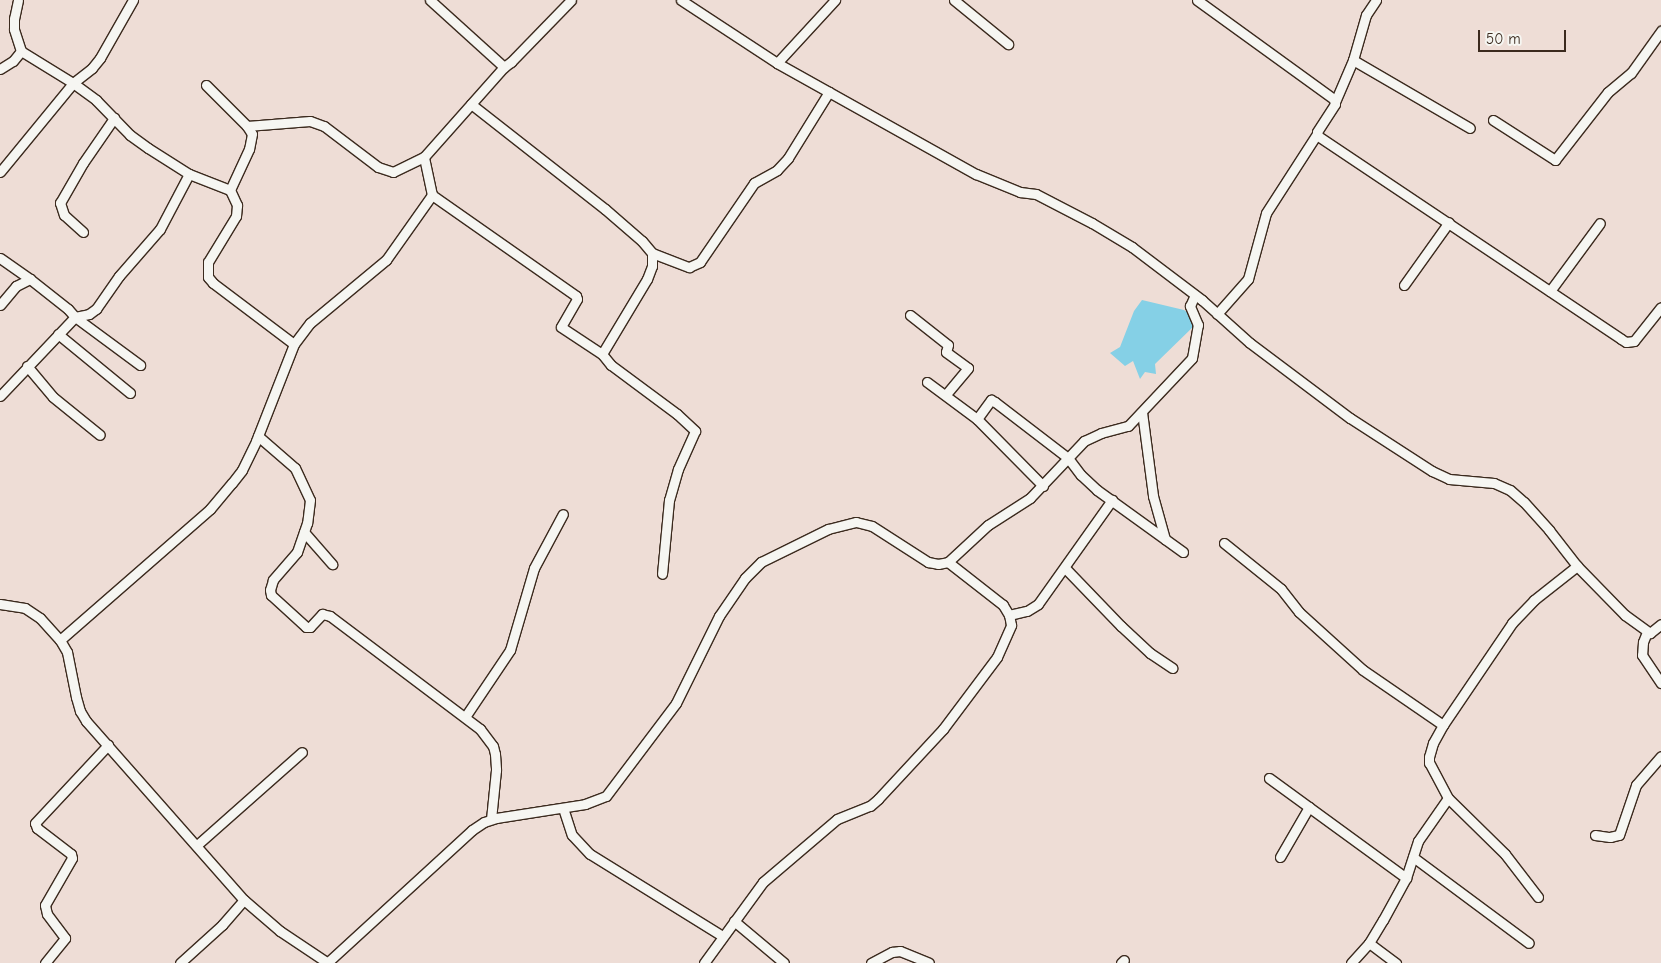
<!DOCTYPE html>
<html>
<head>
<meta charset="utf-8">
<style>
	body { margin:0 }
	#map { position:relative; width:1661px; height:963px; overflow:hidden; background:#eeddd6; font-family:"Comic Neue",sans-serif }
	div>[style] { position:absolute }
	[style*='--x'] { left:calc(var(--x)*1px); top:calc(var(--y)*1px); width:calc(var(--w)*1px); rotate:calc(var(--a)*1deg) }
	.water>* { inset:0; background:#85d0e6 }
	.roads { filter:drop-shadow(1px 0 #3b2a1e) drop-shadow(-1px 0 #3b2a1e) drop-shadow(0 1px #3b2a1e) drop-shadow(0 -1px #3b2a1e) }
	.street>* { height:9px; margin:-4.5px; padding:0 4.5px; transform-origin:4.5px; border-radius:4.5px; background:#f6f6f2 }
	span { translate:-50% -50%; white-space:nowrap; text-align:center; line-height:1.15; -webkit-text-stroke:4.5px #f6f6f2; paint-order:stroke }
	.scale { position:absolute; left:1478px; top:30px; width:88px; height:22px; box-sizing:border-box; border:2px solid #3b2a1e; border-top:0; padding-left:6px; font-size:15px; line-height:18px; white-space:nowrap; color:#3b2a1e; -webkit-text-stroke:4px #f6f6f2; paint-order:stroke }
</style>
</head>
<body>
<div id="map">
	<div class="water">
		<div style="clip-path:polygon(1142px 300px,1184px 310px,1195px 318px,1195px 325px,1155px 364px,1156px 374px,1145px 372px,1140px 379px,1133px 361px,1125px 366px,1110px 353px,1120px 347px,1134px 311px)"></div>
	</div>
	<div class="roads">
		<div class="street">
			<div style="--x:430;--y:0;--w:100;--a:42.2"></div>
			<div style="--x:681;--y:0;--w:115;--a:33.3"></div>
			<div style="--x:777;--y:63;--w:228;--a:29.2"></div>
			<div style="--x:976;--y:174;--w:48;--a:22.2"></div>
			<div style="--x:1020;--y:192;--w:16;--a:7"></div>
			<div style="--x:1036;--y:194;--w:63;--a:27.4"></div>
			<div style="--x:1092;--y:223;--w:47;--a:31"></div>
			<div style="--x:1132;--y:247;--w:88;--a:37.1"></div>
			<div style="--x:1202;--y:300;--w:64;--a:41.9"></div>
			<div style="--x:1250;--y:343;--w:125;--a:36.9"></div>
			<div style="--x:1350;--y:418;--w:98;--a:32.9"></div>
			<div style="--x:1432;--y:471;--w:19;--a:25"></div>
			<div style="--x:1449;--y:479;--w:45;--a:5.1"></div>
			<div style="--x:1494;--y:483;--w:17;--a:24"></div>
			<div style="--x:1510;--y:490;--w:18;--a:41"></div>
			<div style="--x:1524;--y:502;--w:38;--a:48"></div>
			<div style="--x:1549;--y:530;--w:46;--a:52.1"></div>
			<div style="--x:1577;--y:566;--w:69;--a:45.6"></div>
			<div style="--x:1625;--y:615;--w:31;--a:36"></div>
			<div style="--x:1650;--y:633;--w:14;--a:-39"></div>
			<div style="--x:954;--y:0;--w:70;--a:39.2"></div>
			<div style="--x:1197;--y:0;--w:169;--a:35.9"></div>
			<div style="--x:1334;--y:99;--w:5;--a:79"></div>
			<div style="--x:1335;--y:104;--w:33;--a:123"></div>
			<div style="--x:1317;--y:132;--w:4;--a:76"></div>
			<div style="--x:1318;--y:136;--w:365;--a:33.8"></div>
			<div style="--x:1621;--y:339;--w:6;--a:31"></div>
			<div style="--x:1626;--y:342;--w:8;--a:-7"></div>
			<div style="--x:1634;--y:341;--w:43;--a:-51.5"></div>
			<div style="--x:21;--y:51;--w:61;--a:31.6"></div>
			<div style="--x:73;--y:83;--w:29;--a:36"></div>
			<div style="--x:96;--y:100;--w:49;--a:45.8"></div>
			<div style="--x:130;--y:135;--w:22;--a:36"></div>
			<div style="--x:148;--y:148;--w:49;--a:32.4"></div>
			<div style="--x:189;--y:174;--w:44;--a:21.3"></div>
			<div style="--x:230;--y:190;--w:17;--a:65"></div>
			<div style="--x:237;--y:205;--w:11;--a:95"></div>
			<div style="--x:236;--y:216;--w:54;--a:121.3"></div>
			<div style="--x:208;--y:262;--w:15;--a:90"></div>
			<div style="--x:208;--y:277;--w:8;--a:50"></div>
			<div style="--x:213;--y:283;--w:101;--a:37"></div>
			<div style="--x:1353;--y:60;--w:135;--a:30.2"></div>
			<div style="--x:777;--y:63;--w:86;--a:-47.4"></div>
			<div style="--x:0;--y:69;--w:15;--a:-32"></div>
			<div style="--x:13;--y:61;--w:13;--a:-51"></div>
			<div style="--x:21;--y:51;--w:23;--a:-108"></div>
			<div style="--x:14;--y:29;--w:10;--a:-90"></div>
			<div style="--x:14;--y:19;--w:19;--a:-78"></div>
			<div style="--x:206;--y:85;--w:58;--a:45"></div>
			<div style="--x:247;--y:126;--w:9;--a:58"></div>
			<div style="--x:252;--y:134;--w:15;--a:101"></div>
			<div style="--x:249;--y:149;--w:45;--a:114.9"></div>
			<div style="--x:1335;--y:102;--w:46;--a:-66.8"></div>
			<div style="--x:1353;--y:60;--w:47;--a:-73.9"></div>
			<div style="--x:1366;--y:15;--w:18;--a:-56"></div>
			<div style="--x:471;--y:104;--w:170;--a:38.1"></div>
			<div style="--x:605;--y:209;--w:49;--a:40.9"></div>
			<div style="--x:642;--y:241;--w:16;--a:50"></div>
			<div style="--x:652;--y:253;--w:13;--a:90"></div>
			<div style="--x:652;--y:266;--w:14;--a:111"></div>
			<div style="--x:647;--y:279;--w:87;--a:121"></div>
			<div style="--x:602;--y:354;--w:14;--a:51"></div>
			<div style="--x:611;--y:365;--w:82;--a:36.6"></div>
			<div style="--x:677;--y:414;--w:25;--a:43"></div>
			<div style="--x:695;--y:431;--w:42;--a:114.1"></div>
			<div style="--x:678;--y:469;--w:32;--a:106"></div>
			<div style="--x:669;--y:500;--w:74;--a:95.4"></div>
			<div style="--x:1493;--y:120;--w:74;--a:32.8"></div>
			<div style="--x:1555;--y:160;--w:86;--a:-52.1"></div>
			<div style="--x:1608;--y:92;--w:30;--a:-40"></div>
			<div style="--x:1631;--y:73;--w:52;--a:-54.5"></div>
			<div style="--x:247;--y:126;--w:63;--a:-4.5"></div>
			<div style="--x:310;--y:121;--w:15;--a:20"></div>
			<div style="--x:324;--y:126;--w:68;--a:37.2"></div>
			<div style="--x:378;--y:167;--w:16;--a:18"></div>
			<div style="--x:393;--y:172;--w:34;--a:-26"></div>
			<div style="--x:424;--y:157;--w:120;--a:-48.4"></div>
			<div style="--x:504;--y:67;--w:9;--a:-36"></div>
			<div style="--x:511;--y:62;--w:86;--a:-45.9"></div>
			<div style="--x:0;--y:172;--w:115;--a:-50.6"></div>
			<div style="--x:73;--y:83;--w:24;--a:-38"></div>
			<div style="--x:92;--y:68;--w:13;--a:-51"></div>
			<div style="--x:100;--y:58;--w:67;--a:-60.4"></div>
			<div style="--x:432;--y:195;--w:176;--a:35"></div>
			<div style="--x:576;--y:296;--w:3;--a:72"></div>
			<div style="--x:577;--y:299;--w:32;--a:120"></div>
			<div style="--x:561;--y:327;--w:49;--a:33.4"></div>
			<div style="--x:83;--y:232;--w:25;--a:-138"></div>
			<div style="--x:64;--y:215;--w:13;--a:-108"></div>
			<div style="--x:60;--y:203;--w:46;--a:-60.1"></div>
			<div style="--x:83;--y:163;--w:55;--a:-55.4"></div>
			<div style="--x:652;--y:253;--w:40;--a:21"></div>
			<div style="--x:689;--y:267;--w:12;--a:-24"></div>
			<div style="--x:700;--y:262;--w:96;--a:-55.6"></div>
			<div style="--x:754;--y:183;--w:26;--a:-29"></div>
			<div style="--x:777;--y:170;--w:16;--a:-47"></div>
			<div style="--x:788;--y:158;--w:78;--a:-58.2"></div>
			<div style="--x:0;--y:258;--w:37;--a:35"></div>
			<div style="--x:1404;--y:285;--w:77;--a:-54.5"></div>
			<div style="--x:1550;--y:291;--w:84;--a:-53.7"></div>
			<div style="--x:0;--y:305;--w:25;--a:-50"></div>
			<div style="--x:16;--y:286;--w:16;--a:-27"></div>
			<div style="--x:30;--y:279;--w:48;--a:38.3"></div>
			<div style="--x:68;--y:309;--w:11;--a:49"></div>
			<div style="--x:75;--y:317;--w:81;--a:36.4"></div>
			<div style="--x:1217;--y:314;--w:47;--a:-48.5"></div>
			<div style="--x:1248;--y:279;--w:68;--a:-74.7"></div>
			<div style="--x:1266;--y:213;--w:94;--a:-57.2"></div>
			<div style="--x:910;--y:315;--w:48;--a:38.3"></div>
			<div style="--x:948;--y:345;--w:7;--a:106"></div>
			<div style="--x:946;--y:352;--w:27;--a:36"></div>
			<div style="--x:968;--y:368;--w:35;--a:130"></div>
			<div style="--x:58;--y:334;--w:93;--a:39.3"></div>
			<div style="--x:27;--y:366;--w:40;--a:50"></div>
			<div style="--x:53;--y:397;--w:60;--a:39"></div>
			<div style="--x:927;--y:382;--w:62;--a:36.5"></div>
			<div style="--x:977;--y:419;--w:94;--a:45.4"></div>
			<div style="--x:0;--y:396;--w:109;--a:-46.5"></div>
			<div style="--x:75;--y:317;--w:14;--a:-12"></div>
			<div style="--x:89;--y:314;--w:9;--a:-36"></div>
			<div style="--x:96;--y:309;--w:40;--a:-55.1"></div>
			<div style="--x:119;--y:276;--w:62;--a:-48.9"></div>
			<div style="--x:160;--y:229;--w:62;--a:-62.2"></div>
			<div style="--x:1142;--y:412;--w:85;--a:82.5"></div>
			<div style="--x:1153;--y:496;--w:45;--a:74.4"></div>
			<div style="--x:977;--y:419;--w:24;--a:-54"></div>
			<div style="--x:991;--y:400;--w:4;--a:27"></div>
			<div style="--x:995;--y:402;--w:92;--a:37.5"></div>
			<div style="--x:1068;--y:458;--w:21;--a:53"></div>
			<div style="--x:1081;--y:475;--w:22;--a:43"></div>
			<div style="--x:1097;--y:490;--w:106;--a:35.8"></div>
			<div style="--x:258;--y:436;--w:49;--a:40.9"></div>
			<div style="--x:295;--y:468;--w:35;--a:65"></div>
			<div style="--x:310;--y:500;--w:23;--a:97"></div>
			<div style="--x:307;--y:523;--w:31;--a:109"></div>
			<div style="--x:297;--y:552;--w:37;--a:131"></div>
			<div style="--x:273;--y:580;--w:10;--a:107"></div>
			<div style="--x:270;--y:590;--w:5;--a:79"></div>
			<div style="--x:271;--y:595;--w:47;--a:42.4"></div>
			<div style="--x:306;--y:627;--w:4;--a:0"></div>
			<div style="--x:310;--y:627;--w:18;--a:-47"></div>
			<div style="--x:322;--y:614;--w:8;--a:14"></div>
			<div style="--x:330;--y:616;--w:188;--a:37"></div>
			<div style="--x:480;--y:729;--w:21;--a:53"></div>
			<div style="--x:493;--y:746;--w:8;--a:76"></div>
			<div style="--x:495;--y:754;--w:16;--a:86"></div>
			<div style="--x:496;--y:770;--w:49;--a:95.8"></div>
			<div style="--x:304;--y:532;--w:43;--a:48.8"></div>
			<div style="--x:1224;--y:543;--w:73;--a:38.9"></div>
			<div style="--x:1281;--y:589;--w:29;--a:52"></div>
			<div style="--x:1299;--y:612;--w:86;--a:42.2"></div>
			<div style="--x:1363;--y:670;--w:97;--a:34.5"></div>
			<div style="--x:1065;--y:568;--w:81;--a:46"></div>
			<div style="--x:1121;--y:626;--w:40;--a:43"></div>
			<div style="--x:1150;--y:653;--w:27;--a:34"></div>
			<div style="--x:0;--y:604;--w:25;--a:9"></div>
			<div style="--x:25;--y:608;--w:18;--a:34"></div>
			<div style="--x:40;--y:618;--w:30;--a:48"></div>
			<div style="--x:60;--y:640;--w:14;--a:60"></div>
			<div style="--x:67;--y:652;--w:46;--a:78.7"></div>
			<div style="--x:76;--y:697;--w:15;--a:74"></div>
			<div style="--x:80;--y:711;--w:12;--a:59"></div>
			<div style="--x:86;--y:721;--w:239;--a:48.6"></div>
			<div style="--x:244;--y:900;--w:48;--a:40.7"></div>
			<div style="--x:280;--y:931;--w:58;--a:33.7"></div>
			<div style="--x:1009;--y:615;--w:18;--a:-13"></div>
			<div style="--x:1027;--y:611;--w:13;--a:-32"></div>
			<div style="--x:1038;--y:604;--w:128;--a:-54.6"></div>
			<div style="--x:1647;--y:632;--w:11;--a:112"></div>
			<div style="--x:1643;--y:642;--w:13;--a:94"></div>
			<div style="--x:1642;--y:655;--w:34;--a:56"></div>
			<div style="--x:60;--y:640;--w:199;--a:-41.1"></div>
			<div style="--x:210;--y:509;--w:34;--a:-50"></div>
			<div style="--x:232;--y:483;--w:16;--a:-52"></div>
			<div style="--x:242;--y:470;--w:32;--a:-64"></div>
			<div style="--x:256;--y:441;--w:104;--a:-68.6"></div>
			<div style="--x:294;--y:344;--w:26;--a:-53"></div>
			<div style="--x:310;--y:323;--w:99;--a:-39.7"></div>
			<div style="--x:386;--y:260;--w:80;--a:-54.7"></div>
			<div style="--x:432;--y:195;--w:39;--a:-102"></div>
			<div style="--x:465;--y:717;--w:81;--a:-56.1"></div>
			<div style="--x:510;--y:650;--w:85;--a:-73.7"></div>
			<div style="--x:534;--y:568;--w:61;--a:-61.8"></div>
			<div style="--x:1269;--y:778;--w:170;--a:36.1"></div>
			<div style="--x:563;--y:808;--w:28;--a:72"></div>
			<div style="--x:572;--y:835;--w:26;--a:47"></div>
			<div style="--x:590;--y:854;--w:155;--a:31.8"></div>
			<div style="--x:1595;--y:835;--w:15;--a:8"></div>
			<div style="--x:1610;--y:837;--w:9;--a:-13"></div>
			<div style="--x:1619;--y:835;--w:53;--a:-71.2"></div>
			<div style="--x:1636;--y:785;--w:38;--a:-49"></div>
			<div style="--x:197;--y:845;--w:140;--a:-41.5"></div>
			<div style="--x:1280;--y:857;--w:58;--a:-59.9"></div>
			<div style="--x:1413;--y:857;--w:144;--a:36.6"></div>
			<div style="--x:1538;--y:897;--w:54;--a:-127.5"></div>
			<div style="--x:1505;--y:854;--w:80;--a:-135.5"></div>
			<div style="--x:1448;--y:798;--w:40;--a:-118"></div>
			<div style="--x:1429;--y:763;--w:6;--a:-90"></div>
			<div style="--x:1429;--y:757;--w:15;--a:-74"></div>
			<div style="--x:1433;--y:743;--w:21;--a:-61"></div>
			<div style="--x:1443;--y:725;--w:123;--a:-55.9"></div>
			<div style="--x:1512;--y:623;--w:32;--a:-46"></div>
			<div style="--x:1534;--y:600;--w:55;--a:-38.3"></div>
			<div style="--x:734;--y:921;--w:65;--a:40"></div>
			<div style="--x:1369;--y:943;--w:34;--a:37"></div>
			<div style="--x:45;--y:963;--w:32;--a:-51"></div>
			<div style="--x:65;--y:938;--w:30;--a:-127"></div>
			<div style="--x:47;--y:914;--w:9;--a:-103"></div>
			<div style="--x:45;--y:905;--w:54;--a:-60.1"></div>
			<div style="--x:72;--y:858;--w:4;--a:-104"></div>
			<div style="--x:71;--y:854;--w:43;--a:-142.6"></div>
			<div style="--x:37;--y:828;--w:5;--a:-112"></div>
			<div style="--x:35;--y:823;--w:107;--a:-46.9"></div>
			<div style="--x:180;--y:963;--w:57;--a:-42.1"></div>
			<div style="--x:222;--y:925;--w:33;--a:-49"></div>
			<div style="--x:327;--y:963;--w:197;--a:-42.5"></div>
			<div style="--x:472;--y:830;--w:14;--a:-34"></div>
			<div style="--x:484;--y:822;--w:13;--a:-18"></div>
			<div style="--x:496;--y:818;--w:90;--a:-8.9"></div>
			<div style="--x:585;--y:804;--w:22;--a:-21"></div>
			<div style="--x:606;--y:796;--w:116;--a:-53"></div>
			<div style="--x:676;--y:703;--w:97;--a:-63.7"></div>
			<div style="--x:719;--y:616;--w:46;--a:-55.6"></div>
			<div style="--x:745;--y:578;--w:23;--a:-45"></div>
			<div style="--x:761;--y:562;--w:75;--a:-26.2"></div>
			<div style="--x:828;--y:529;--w:29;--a:-14"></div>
			<div style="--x:856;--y:522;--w:16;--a:14"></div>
			<div style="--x:872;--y:526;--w:67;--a:32.7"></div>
			<div style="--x:928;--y:562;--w:10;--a:11"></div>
			<div style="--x:938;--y:564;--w:10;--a:-11"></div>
			<div style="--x:948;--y:562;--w:54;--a:-42.8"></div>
			<div style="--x:988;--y:525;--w:50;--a:-32.7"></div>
			<div style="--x:1030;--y:498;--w:79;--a:-46.5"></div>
			<div style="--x:1084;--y:441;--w:19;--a:-25"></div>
			<div style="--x:1101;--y:433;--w:28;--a:-15"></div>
			<div style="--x:1128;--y:426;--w:93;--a:-46.7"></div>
			<div style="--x:1192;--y:358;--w:34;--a:-80"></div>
			<div style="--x:1198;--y:325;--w:21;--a:-113"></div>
			<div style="--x:1190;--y:306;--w:12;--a:-66"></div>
			<div style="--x:704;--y:963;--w:100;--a:-53.9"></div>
			<div style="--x:763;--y:882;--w:97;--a:-40.4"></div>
			<div style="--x:837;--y:819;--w:35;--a:-22"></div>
			<div style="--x:870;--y:806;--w:11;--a:-41"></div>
			<div style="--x:878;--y:799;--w:96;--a:-47.1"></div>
			<div style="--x:943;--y:729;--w:90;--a:-53.1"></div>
			<div style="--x:997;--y:657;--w:35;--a:-66"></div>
			<div style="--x:1011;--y:625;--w:10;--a:-101"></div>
			<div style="--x:1009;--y:615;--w:12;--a:-121"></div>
			<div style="--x:1003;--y:605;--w:70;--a:-142"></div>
			<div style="--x:871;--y:963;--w:24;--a:-28"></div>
			<div style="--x:892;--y:952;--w:8;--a:-7"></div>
			<div style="--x:900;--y:951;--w:31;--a:22"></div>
			<div style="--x:1121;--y:963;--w:4;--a:-45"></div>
			<div style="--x:1351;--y:963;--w:27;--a:-48"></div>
			<div style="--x:1369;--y:943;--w:27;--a:-59"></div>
			<div style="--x:1383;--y:920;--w:48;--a:-61.3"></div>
			<div style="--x:1406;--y:878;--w:39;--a:-72"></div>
			<div style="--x:1418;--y:841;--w:52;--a:-55.1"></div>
		</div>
	</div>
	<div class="scale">50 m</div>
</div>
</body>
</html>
